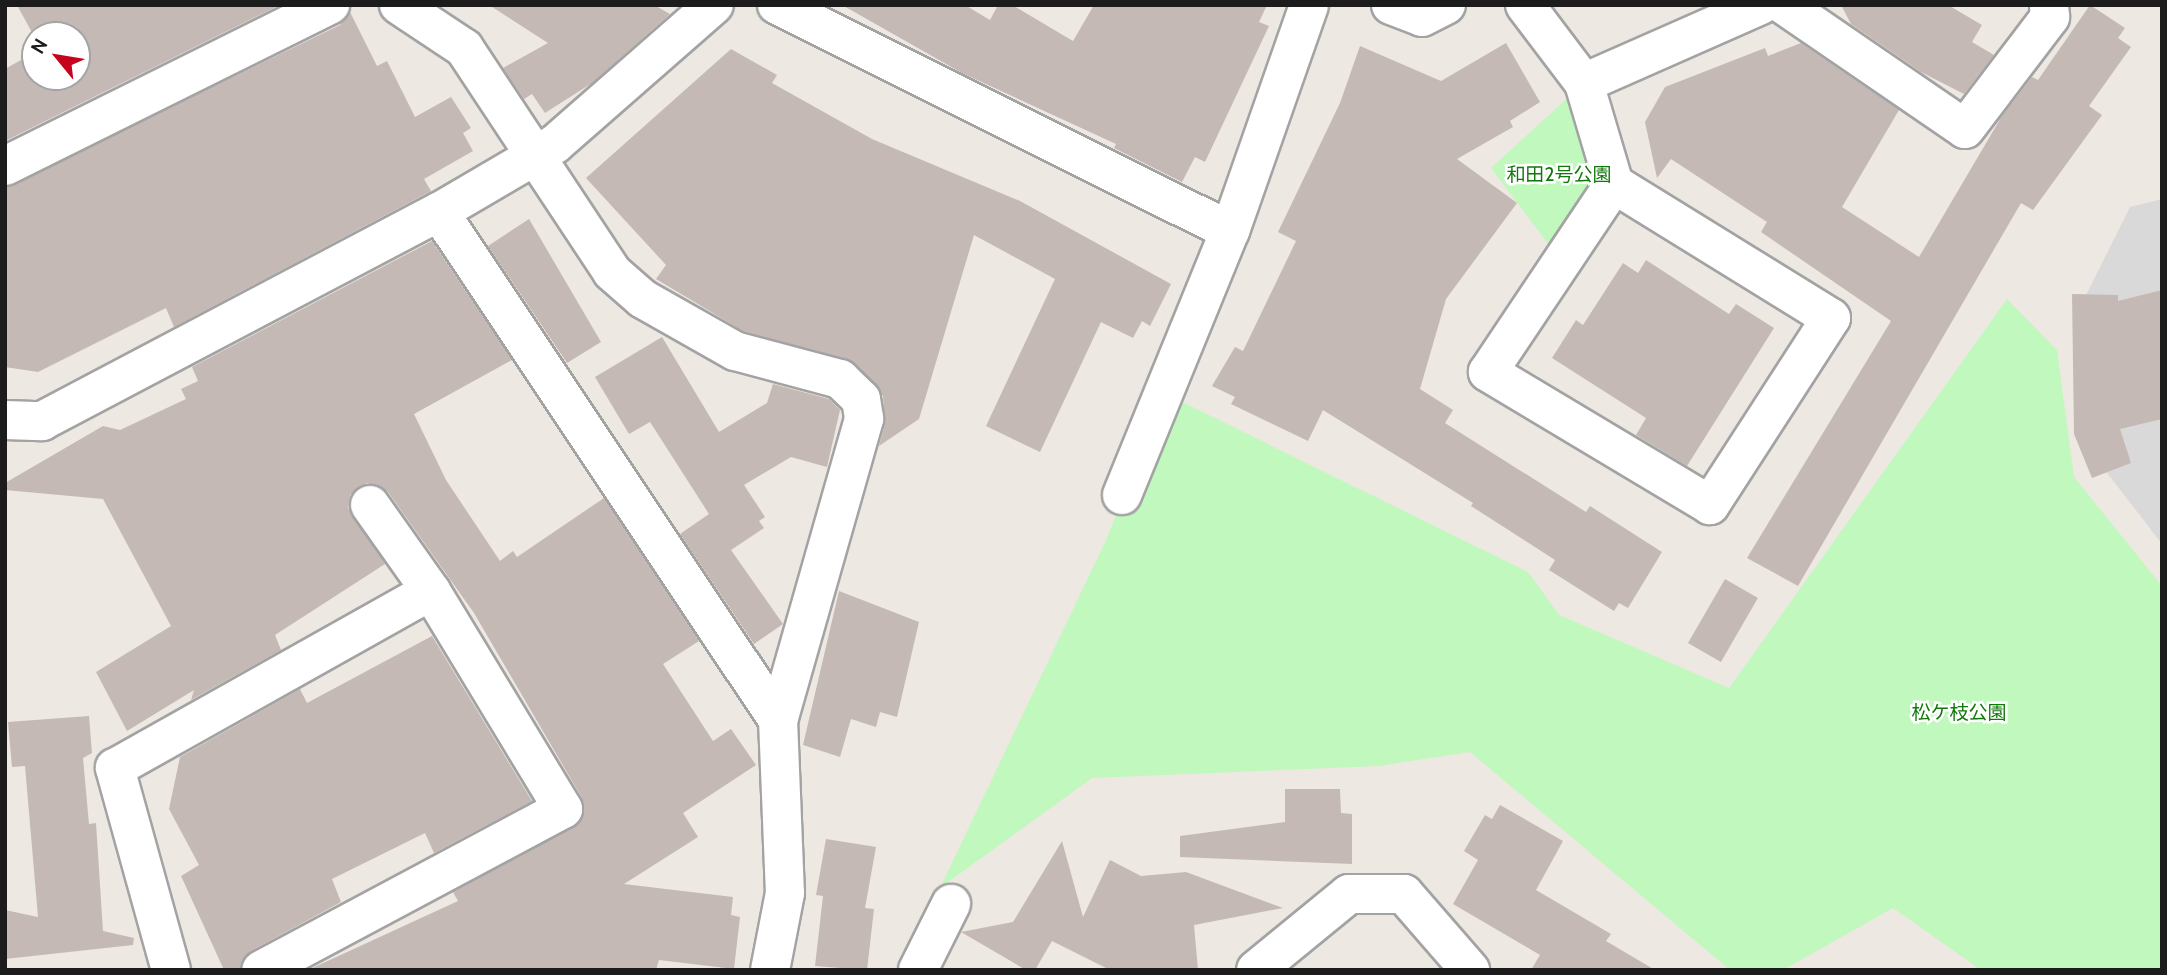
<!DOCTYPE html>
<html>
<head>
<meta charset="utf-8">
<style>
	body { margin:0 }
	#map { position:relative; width:2167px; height:975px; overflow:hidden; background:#ede8e2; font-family:Cabin,"Noto Sans JP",sans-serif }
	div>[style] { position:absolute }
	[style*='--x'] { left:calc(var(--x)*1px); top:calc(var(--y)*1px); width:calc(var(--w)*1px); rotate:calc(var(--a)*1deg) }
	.residential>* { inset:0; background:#dad9d9 }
	.park>* { inset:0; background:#c1f8be }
	.building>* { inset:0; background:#c5b9b5; transform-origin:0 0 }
	.roads { filter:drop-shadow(2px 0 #a3a3a3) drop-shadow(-2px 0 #a3a3a3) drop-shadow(0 2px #a3a3a3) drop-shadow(0 -2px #a3a3a3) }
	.minor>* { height:38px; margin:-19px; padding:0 19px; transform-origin:19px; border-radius:19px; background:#fff }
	span { translate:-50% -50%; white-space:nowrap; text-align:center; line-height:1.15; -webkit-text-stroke:5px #fff; paint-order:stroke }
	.park-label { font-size:19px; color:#12780c }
	.frame { position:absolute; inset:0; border:7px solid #1c1c1c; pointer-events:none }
	.north { position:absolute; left:21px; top:21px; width:70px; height:70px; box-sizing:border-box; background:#fff; border:2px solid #a4a4a4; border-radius:50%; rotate:300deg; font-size:19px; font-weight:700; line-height:28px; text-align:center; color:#1c1c1c }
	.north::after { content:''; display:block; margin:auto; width:24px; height:32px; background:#c6021d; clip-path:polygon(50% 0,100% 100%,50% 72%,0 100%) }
</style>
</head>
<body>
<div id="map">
	<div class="residential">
		<div style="clip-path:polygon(2162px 199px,2162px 544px,2101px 465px,2077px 313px,2130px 207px)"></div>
	</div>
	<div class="park">
		<div style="clip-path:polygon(1584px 83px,1614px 184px,1562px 262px,1491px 168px)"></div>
		<div style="clip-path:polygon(2007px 299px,2057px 350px,2074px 477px,2162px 586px,2162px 970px,1981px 970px,1893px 908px,1783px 970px,1730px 970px,1470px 752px,1378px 766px,1092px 778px,940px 888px,1107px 538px,1164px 393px,1528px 572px,1559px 615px,1729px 688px)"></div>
	</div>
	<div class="building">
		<div style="clip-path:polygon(17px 5px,280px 5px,5px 141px,5px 69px,35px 52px,35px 77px,77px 77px,77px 35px,35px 38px)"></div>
		<div style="clip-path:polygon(489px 5px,654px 5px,670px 14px,592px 83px,545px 113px,532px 94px,524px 99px,503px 68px,548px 43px)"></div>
		<div style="clip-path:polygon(842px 5px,965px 5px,990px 20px,998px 5px,1012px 5px,1073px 41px,1094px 5px,1267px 5px,1259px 22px,1269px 26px,1205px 162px,1195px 157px,1182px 182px,1114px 148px,1116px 144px,962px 73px)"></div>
		<div style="clip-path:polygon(1841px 5px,1948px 5px,1982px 25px,1972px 42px,1994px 55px,1964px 94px,1921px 72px,1851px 24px)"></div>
		<div style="clip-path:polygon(2090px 5px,2125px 28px,2118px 38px,2131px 47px,2089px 106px,2102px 115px,2033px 210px,2021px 203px,1798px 586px,1747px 558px,1891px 321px,1761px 232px,1767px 222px,1671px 159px,1657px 178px,1645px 122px,1665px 87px,1765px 48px,1768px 56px,1801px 43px,1899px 110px,1842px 207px,1919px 257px,2002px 116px,2032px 77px,2038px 80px)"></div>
		<div style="clip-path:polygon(350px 12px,377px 66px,387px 61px,415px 117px,451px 97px,471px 128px,463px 133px,473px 151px,424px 179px,431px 191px,174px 327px,166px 308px,38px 372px,5px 367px,5px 188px,340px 25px)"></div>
		<div style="clip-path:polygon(1506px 43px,1540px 102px,1510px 121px,1513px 127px,1457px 159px,1517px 203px,1446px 299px,1420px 389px,1453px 410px,1445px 423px,1586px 512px,1590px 506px,1662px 552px,1628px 608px,1619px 603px,1614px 611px,1549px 570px,1555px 560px,1471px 506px,1473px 503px,1323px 410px,1308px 441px,1231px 404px,1235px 397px,1212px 386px,1235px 347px,1243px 351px,1296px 241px,1278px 232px,1340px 103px,1360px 46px,1441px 81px)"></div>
		<div style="clip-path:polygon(731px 49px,777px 75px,772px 83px,872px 139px,1020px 201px,1171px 284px,1150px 326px,1142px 321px,1133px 338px,1101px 322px,1040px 452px,986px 426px,1055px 279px,974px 235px,919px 419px,879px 446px,885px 424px,883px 396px,855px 363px,743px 331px,656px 279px,666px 265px,586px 178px)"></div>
		<div style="clip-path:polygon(529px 219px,601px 342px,567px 363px,488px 246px)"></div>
		<div style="clip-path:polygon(432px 241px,512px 360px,414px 414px,446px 480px,500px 561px,513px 551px,517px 557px,604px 498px,699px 641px,663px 664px,713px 741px,731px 729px,756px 765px,683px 813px,698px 837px,624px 884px,733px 897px,731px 915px,740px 917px,734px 969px,659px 960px,656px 970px,308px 970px,458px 901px,453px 892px,582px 820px,582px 798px,474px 613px,388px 492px,367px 483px,350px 495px,348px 508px,385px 564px,275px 635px,281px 650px,191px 700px,194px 690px,127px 731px,96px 672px,171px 626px,103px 499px,5px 490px,5px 483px,103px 426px,120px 430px,186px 399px,181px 389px,198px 381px,192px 367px)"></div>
		<div style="clip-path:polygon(1646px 260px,1729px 314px,1736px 304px,1774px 328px,1687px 466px,1636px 435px,1646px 418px,1552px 358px,1576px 320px,1583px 325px,1623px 263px,1638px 273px)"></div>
		<div style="clip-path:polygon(2162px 290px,2162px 419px,2120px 429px,2131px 463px,2092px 478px,2074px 434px,2072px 294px,2118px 295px,2118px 301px)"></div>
		<div style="clip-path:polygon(662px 337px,719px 432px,767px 403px,773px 384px,829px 399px,840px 410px,827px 467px,791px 457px,744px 485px,765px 517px,759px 521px,764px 528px,731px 550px,783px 624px,754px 644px,680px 534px,709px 514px,650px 422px,629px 434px,595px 377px)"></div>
		<div style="left:1725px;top:579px;width:38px;height:74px;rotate:30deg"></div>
		<div style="clip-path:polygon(839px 591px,919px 622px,897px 717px,880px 712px,876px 727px,851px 719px,840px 757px,803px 745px)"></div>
		<div style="clip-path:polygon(432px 636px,532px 801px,434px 853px,425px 833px,332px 879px,341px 902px,251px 951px,239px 970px,224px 970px,181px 876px,199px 865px,169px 809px,180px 757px,300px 689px,307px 703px)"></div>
		<div style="clip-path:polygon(89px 716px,92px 753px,83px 758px,89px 824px,96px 823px,103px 931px,134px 938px,133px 945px,5px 959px,5px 910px,38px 917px,25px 766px,12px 767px,8px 722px)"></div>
		<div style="clip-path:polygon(1285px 789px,1340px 789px,1341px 813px,1352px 814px,1352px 864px,1180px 857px,1180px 836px,1285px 822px)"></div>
		<div style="clip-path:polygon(1500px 805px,1563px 841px,1536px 890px,1611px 934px,1606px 941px,1655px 970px,1531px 970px,1540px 955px,1453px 904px,1478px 860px,1464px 851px,1485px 815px,1492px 819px)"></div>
		<div style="clip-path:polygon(826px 839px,876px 847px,865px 908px,874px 909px,867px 970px,815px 966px,823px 896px,816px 895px)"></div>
		<div style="clip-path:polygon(1062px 841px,1083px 917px,1110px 860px,1141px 876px,1186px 872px,1283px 908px,1194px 925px,1198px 970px,1110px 970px,1052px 941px,1035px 970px,1026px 970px,961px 932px,1013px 922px)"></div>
	</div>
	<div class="roads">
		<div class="minor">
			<div style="--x:399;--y:5;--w:78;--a:33.5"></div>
			<div style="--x:464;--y:48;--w:268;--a:56.5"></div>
			<div style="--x:612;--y:272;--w:41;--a:41.1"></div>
			<div style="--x:643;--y:299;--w:106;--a:29.5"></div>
			<div style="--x:735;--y:351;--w:109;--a:14.9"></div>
			<div style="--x:840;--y:379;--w:29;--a:44"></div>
			<div style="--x:861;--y:399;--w:20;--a:81"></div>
			<div style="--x:864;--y:419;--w:313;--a:105.9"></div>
			<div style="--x:778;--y:720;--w:173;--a:87.7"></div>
			<div style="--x:785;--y:893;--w:78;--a:101"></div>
			<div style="--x:777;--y:5;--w:506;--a:26.51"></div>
			<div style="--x:1391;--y:5;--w:33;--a:21"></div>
			<div style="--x:1422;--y:17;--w:27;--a:-27"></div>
			<div style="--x:1525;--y:5;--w:98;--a:52.9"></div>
			<div style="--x:1584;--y:83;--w:193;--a:-23.8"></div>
			<div style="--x:1784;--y:5;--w:219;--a:34.4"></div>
			<div style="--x:1965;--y:129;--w:141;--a:-52.8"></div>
			<div style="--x:2050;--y:17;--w:12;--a:-95"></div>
			<div style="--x:1584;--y:83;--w:105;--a:73.5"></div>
			<div style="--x:1614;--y:184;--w:255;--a:31.7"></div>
			<div style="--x:1831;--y:318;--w:223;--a:122.9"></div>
			<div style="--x:1710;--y:505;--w:259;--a:-149.1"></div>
			<div style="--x:1488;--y:372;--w:226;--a:-56.2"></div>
			<div style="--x:5;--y:166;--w:363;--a:-26.4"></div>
			<div style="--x:439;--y:212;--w:611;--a:56.28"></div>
			<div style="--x:5;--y:420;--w:37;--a:2"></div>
			<div style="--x:42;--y:421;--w:449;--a:-27.8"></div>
			<div style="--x:439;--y:212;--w:134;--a:-30.4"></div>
			<div style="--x:555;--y:144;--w:211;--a:-41.2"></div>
			<div style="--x:1122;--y:495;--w:285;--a:-67.8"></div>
			<div style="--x:1230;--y:231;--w:239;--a:-70.7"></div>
			<div style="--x:370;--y:505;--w:105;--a:54.7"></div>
			<div style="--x:171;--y:970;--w:210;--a:-105.5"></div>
			<div style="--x:115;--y:768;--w:362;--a:-29.3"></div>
			<div style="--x:431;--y:591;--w:255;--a:58.8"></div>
			<div style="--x:563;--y:809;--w:342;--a:151.9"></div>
			<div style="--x:918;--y:970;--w:74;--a:-63.4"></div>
			<div style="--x:1256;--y:970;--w:120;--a:-39.3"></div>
			<div style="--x:1349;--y:894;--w:55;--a:0"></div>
			<div style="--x:1404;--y:894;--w:101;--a:49"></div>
		</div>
	</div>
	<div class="park-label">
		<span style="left:1559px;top:175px">和田2号公園</span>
		<span style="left:1959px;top:713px">松ケ枝公園</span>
	</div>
	<div class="frame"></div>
	<div class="north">N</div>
</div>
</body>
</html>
